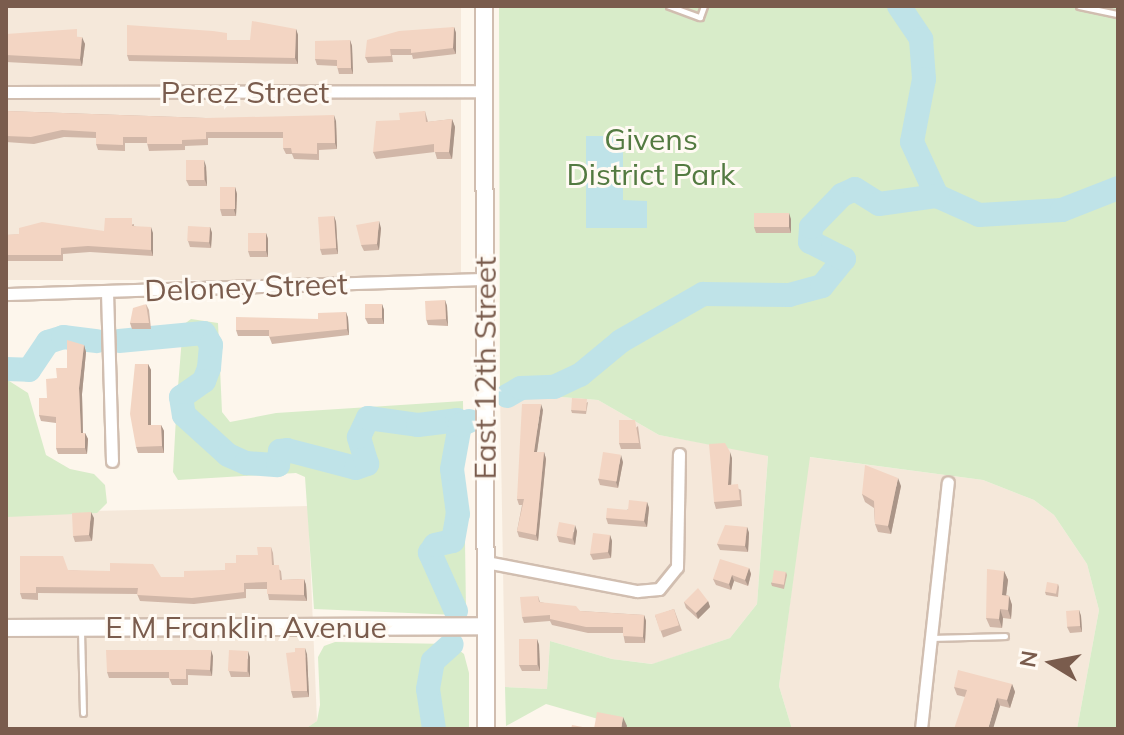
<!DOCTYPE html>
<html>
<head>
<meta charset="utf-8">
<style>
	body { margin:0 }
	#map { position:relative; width:1124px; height:735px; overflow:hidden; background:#fdf6ec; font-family:Mulish,sans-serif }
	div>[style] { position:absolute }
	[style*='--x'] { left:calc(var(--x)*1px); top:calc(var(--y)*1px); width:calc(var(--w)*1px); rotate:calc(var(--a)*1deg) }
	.residential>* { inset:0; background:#f5e8da; transform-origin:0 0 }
	.green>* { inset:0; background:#d8ecc9 }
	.water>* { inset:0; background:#bfe3e8 }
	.river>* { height:24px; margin:-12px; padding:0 12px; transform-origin:12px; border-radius:12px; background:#bfe3e8 }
	.roads { filter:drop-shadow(2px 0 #d1beb0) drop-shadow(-2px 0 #d1beb0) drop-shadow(0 2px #d1beb0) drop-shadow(0 -2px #d1beb0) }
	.lane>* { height:5px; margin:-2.5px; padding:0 2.5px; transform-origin:2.5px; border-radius:2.5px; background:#fff }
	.street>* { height:11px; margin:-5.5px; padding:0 5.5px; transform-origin:5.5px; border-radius:5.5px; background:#fff }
	.secondary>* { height:16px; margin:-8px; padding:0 8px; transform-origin:8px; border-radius:8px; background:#fff }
	.wall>* { inset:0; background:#d1b7a8; transform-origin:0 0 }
	.shaded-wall>* { inset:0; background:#aa9588 }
	.building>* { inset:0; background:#f3d5c3; transform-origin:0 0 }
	span { translate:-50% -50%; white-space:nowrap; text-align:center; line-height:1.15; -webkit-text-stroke:6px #fffaf3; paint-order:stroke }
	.street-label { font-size:30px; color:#7a5c4d }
	.park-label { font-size:30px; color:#537a41 }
	.frame { position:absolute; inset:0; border:8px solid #7a5c4d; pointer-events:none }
	.north { position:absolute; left:1012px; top:623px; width:80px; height:80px; -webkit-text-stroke:6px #fffaf3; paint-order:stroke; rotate:280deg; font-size:22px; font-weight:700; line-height:32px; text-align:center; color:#7a5c4d }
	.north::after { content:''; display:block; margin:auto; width:28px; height:36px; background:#7a5c4d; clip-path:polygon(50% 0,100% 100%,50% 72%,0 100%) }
</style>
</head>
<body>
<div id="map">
	<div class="residential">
		<div style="left:6px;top:6px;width:455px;height:274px"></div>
		<div style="clip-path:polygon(500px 392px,598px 400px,659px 435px,768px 455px,757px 604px,730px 638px,653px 664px,612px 659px,550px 641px,547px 689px,505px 687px)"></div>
		<div style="clip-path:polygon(809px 457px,983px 480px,1034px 500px,1054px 515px,1087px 564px,1099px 610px,1077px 729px,792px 729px,779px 686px)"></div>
		<div style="clip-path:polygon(308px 506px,317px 721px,305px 729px,6px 729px,6px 513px)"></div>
	</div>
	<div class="green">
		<div style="clip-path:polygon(499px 6px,1118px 6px,1118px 729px,1077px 729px,1099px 610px,1087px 564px,1054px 515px,1034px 500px,983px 480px,810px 457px,779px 686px,792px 729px,633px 729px,546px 704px,506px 726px,505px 687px,547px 689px,550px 641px,612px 659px,652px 664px,730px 638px,757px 604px,768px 456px,659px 435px,598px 400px,500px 392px)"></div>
		<div style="clip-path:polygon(191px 319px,218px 323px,222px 412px,230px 422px,276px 413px,463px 401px,466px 611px,456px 615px,314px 609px,305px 477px,296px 473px,178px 480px,173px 472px,177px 399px,183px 325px)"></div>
		<div style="clip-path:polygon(6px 379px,28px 393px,46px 455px,70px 469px,94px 474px,105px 485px,107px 503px,97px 513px,7px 517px)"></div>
		<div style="clip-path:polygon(335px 642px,451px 644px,464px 654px,469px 673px,469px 729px,305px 729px,317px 721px,320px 705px,318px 657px,324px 646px)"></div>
	</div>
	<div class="water">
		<div style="clip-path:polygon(586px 136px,623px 136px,623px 200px,647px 201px,647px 228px,586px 228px)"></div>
	</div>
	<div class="river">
		<div style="--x:899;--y:6;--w:40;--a:56"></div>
		<div style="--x:921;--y:39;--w:40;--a:85.7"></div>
		<div style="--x:924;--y:79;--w:64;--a:100.8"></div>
		<div style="--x:912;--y:142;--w:60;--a:65.2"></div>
		<div style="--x:937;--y:196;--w:46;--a:24.3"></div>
		<div style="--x:979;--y:215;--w:83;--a:-3.4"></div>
		<div style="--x:1062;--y:210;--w:60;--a:-21.4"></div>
		<div style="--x:119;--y:341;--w:85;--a:-5.4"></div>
		<div style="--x:204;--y:333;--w:14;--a:60"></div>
		<div style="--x:211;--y:345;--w:23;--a:95"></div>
		<div style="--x:209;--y:368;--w:14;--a:111"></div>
		<div style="--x:204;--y:381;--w:28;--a:145"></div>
		<div style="--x:181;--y:397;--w:18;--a:81"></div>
		<div style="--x:184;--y:415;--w:59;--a:42.3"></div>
		<div style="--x:228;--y:455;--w:20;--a:24"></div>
		<div style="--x:246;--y:463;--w:32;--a:4"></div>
		<div style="--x:278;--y:465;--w:14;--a:-82"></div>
		<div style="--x:280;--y:451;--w:7;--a:-8"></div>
		<div style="--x:287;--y:450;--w:71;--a:14.6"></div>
		<div style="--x:356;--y:468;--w:12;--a:-20"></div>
		<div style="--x:367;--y:464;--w:28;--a:-107"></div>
		<div style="--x:359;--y:437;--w:21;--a:-65"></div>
		<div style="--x:368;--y:418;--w:50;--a:8"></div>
		<div style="--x:418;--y:425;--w:39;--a:-7"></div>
		<div style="--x:457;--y:420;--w:6;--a:59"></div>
		<div style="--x:6;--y:369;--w:23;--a:2"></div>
		<div style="--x:29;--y:370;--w:34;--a:-56"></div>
		<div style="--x:48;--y:342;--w:16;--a:-18"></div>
		<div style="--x:63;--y:337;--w:34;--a:7"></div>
		<div style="--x:507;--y:396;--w:16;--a:-30"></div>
		<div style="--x:521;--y:388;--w:33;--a:-2"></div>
		<div style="--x:554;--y:387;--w:29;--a:-25"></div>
		<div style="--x:580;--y:375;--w:53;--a:-39.7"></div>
		<div style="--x:621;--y:341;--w:95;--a:-29.8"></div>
		<div style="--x:703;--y:294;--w:86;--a:0.7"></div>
		<div style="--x:789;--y:295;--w:34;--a:-15"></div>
		<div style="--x:822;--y:286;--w:35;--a:-51"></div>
		<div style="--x:844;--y:259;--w:38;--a:-153"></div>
		<div style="--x:810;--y:242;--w:15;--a:-86"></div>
		<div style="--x:811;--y:227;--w:45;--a:-45.9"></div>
		<div style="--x:842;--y:195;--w:14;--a:-25"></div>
		<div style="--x:855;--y:189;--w:28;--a:32"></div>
		<div style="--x:879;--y:204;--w:59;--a:-7.9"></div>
		<div style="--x:456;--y:611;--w:64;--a:-114.1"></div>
		<div style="--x:430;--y:553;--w:9;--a:-58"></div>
		<div style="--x:435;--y:545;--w:18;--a:-13"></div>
		<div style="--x:453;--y:541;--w:27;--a:-80"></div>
		<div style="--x:458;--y:514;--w:45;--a:-97.6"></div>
		<div style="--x:452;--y:469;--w:45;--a:-79.7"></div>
		<div style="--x:460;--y:425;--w:10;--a:-24"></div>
		<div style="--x:434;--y:729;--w:40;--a:-98.5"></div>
		<div style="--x:428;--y:689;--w:28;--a:-80"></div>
		<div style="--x:433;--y:661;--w:25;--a:-42"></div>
	</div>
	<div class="roads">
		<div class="lane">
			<div style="--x:669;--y:6;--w:33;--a:20"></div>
			<div style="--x:700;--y:17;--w:12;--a:-70"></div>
			<div style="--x:1079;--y:6;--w:40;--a:12"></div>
			<div style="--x:81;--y:631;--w:82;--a:88.6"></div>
			<div style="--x:933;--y:638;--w:72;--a:-1.6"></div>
		</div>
		<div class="street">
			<div style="--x:6;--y:92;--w:479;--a:-0.1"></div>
			<div style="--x:107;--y:292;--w:169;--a:88.3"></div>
			<div style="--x:6;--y:294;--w:479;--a:-1.8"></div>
			<div style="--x:486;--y:562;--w:154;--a:10.9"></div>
			<div style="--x:637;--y:591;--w:22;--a:-5"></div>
			<div style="--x:659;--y:589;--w:28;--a:-51"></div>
			<div style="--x:677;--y:567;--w:113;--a:-89"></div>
			<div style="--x:921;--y:729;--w:248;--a:-83.8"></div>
		</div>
		<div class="secondary">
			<div style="--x:484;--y:6;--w:723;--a:89.84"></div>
			<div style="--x:6;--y:628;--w:480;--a:-0.2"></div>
		</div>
	</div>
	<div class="wall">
		<div style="clip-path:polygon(454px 27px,456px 33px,456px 54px,413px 59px,412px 55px,392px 55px,393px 62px,368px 63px,365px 57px)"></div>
		<div style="clip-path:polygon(296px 29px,298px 35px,298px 64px,129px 61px,127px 55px,230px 40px,250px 40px)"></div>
		<div style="clip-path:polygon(6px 34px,80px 37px,85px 44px,82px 66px,6px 62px)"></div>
		<div style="clip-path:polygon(350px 40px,352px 46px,353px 74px,339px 74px,337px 66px,317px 65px,315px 59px)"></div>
		<div style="clip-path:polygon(6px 111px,206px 118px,336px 121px,337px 149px,319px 150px,319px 160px,294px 159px,292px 154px,286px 154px,283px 148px,283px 138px,208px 138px,208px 145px,185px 146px,185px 150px,149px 151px,147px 143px,125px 143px,125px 151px,98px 150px,96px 144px,96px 138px,64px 137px,34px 144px,6px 142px)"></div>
		<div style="clip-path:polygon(425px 111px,428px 122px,452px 119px,455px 127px,452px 159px,437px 159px,435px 152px,376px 159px,373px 152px,400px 120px)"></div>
		<div style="clip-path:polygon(206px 166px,207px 186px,189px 186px,186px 180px)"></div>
		<div style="clip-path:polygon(235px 187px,237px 194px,236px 216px,222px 216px,220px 209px)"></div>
		<div style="clip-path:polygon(334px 216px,336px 222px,338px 254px,322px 255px,320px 249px)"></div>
		<div style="clip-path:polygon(791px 219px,791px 233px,756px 233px,754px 227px)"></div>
		<div style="clip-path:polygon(134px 224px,134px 226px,153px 233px,153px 256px,90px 252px,63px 254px,63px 261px,6px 261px,6px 235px,104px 231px)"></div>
		<div style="clip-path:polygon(210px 227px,212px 233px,211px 248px,190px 247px,188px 241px)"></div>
		<div style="clip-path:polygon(381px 228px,379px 250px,364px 251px,361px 245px)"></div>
		<div style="clip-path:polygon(266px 233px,268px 239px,268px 257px,250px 257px,248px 251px)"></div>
		<div style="clip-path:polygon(445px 300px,447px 306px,448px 326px,428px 325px,426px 319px)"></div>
		<div style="clip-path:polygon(146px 304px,149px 310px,151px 329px,132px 329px,130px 323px)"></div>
		<div style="clip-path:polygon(382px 304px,384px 310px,384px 324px,368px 324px,365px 318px)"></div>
		<div style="clip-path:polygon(346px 312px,348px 318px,349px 335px,272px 344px,269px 336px,238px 336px,236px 330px,318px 319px)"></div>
		<div style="clip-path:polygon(84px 345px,86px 352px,82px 394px,83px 433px,85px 433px,88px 439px,87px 454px,58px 454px,56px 448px,56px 423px,41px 421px,39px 415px,47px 398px,67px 368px)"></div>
		<div style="clip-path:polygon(148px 364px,151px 370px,151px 425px,161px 425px,164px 431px,164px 453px,138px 453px,136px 447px)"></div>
		<div style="clip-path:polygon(588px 402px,586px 414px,572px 413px,571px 410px)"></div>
		<div style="clip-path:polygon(543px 410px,537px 452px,544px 452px,546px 459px,538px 541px,519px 537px,517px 531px,522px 505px,519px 505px,517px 499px)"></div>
		<div style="clip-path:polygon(638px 426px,641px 449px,621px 449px,619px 443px)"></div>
		<div style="clip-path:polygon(732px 458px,731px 485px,741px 490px,742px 506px,716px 509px,714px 502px)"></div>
		<div style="clip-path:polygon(623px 462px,618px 488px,600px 485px,598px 479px)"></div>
		<div style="clip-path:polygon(901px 486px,891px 534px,878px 532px,875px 524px,874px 508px,865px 502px,862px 494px)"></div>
		<div style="clip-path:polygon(647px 502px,649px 508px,647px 527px,608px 524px,606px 518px)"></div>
		<div style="clip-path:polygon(94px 518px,92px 541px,75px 542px,73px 536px)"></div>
		<div style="clip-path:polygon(747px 527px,749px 533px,748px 552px,720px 550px,717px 544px)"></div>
		<div style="clip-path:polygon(577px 531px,575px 545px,559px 542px,557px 536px)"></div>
		<div style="clip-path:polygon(610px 535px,612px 541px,611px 558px,593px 560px,590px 554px)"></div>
		<div style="clip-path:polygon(271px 547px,273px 553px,274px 565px,281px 571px,282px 580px,304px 579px,306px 585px,307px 601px,269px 600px,267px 589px,246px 589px,246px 598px,194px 604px,140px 601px,137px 594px,38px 593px,38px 600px,22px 599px,20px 593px,68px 570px,161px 577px,184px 577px,225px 570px,236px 563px,258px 555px)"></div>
		<div style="clip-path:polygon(749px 568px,751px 574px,748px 586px,734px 581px,731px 590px,716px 585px,713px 579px)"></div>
		<div style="clip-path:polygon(1004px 571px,1008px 580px,1006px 595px,1009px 596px,1012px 605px,1011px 619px,1003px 618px,1002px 628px,990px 627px,986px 618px)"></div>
		<div style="clip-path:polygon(786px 572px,787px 575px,784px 589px,772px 586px,771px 583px)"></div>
		<div style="clip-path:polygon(1058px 584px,1059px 587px,1058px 597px,1046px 595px,1045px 592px)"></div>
		<div style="clip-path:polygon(538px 596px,540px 602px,580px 611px,644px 615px,646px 621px,645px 643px,625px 643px,623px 633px,588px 633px,552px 625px,550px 621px,524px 623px,522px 617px)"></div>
		<div style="clip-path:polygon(708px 601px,710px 607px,698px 619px,686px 608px,684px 602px)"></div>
		<div style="left:674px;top:609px;width:23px;height:20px;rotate:70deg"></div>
		<div style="clip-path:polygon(1079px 610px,1081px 616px,1082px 632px,1070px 633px,1067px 627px)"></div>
		<div style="clip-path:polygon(537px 639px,539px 645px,540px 671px,522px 671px,519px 665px)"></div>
		<div style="clip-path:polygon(307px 654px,309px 697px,293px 698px,291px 691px)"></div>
		<div style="clip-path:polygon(213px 656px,212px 676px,188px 675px,188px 685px,172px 685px,169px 678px,109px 678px,107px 672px)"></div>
		<div style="clip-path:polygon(250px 657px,250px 677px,231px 677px,229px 671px)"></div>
		<div style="clip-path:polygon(1012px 684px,1015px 692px,1010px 708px,957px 695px,954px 687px)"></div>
	</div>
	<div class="shaded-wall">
		<div style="clip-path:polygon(454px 27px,456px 33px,456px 54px,453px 48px)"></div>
		<div style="clip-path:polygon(296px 29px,298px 35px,298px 64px,295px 58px)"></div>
		<div style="clip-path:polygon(82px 37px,85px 44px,82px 66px,80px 59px)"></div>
		<div style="clip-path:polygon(350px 40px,352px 46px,353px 74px,351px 68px)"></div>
		<div style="clip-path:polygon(334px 115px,336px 121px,337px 149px,335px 143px)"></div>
		<div style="clip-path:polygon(452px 119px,455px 127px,452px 159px,449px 152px)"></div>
		<div style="clip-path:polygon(204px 160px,206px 166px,207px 186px,205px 180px)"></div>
		<div style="clip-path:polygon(235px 187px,237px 194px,236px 216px,234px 210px)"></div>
		<div style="clip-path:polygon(789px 213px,791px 219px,791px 233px,789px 227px)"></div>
		<div style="clip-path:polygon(334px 216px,336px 222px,338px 254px,336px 248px)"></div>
		<div style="clip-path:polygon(379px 221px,381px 228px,379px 250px,377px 244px)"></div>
		<div style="clip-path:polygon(151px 227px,153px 233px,153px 256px,151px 250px)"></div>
		<div style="clip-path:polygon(210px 227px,212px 233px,211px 248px,209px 242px)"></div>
		<div style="clip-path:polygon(266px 233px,268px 239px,268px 257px,266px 251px)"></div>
		<div style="clip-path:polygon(445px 300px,447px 306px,448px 326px,446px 319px)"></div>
		<div style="clip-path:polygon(382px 304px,384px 310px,384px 324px,382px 318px)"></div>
		<div style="clip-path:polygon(346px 312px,348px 318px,349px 335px,347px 329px)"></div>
		<div style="clip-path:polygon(84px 345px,86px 352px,82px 394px,83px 439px,81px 433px,79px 388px)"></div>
		<div style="clip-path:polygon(148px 364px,151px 370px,151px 431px,148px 425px)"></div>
		<div style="clip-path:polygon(541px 404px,543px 410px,536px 458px,534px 452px)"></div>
		<div style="clip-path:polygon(161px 425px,164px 431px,164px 453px,162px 446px)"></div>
		<div style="clip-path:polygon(85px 433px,88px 439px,87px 454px,85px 448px)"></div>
		<div style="clip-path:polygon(544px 452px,546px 459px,538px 541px,536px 535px)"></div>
		<div style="clip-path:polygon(730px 452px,732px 458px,731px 491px,728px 485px)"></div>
		<div style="clip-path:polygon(621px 455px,623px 462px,618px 488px,616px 482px)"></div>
		<div style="clip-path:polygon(898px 478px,901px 486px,891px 534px,888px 526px)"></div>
		<div style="clip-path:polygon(647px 502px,649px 508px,647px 527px,644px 521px)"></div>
		<div style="clip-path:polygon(91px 512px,94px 518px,92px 541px,89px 535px)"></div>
		<div style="clip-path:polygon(575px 525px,577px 531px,575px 545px,573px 539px)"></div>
		<div style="clip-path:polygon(747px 527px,749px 533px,748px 552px,745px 546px)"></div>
		<div style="clip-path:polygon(610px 535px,612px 541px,611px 558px,608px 552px)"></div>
		<div style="clip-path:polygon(749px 568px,751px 574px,748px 586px,745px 580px)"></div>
		<div style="clip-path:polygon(1004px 571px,1008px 580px,1005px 604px,1002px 595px)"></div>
		<div style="clip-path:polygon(732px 575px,734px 581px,731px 590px,729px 584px)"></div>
		<div style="clip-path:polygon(304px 579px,306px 585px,307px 601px,304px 595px)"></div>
		<div style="clip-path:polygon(1009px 596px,1012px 605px,1011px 619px,1008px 610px)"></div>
		<div style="clip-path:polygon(708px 601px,710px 607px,698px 619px,696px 613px)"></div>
		<div style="clip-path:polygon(1000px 609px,1003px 618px,1002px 628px,999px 619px)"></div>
		<div style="clip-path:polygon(1079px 610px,1081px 616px,1082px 632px,1080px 626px)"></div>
		<div style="clip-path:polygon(644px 615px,646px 621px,645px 643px,643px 637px)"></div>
		<div style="clip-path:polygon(537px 639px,539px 645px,540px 671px,538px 665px)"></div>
		<div style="clip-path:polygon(305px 648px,307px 654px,309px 697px,307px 691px)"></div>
		<div style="clip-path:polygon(211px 650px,213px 656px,212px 676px,210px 670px)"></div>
		<div style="clip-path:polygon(248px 651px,250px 657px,250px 677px,248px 671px)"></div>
		<div style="clip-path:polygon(1012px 684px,1015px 692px,1010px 708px,1007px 700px)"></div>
		<div style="clip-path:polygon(997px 698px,1000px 706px,993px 729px,988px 729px)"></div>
		<div style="clip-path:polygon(623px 717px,627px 726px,626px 729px,621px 729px)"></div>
	</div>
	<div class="building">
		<div style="clip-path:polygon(252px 21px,296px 29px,295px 58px,127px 55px,127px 25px,213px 31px,227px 33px,227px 40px,250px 40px)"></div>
		<div style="clip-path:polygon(454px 27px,453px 48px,411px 53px,411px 49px,390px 49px,391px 56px,365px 57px,367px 40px,399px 31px)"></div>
		<div style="clip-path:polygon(77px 29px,77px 37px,82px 37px,80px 59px,6px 55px,6px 34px)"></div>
		<div style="clip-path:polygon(350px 40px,351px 68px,337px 68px,337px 60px,315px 59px,315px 41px)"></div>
		<div style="clip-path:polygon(6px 111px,206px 118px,334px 115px,335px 143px,317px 143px,317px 154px,292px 153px,291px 148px,283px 148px,283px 132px,206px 132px,206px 139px,182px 140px,182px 144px,147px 144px,147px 137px,123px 137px,123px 145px,96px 144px,96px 132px,62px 130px,31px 137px,6px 136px)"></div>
		<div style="clip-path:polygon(425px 111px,426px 122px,452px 119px,449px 152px,434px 152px,434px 144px,373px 152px,376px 121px,400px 120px,399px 113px)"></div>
		<div style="left:186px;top:160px;width:18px;height:20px"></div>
		<div style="left:220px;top:187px;width:15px;height:22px"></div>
		<div style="left:754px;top:213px;width:35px;height:14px"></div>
		<div style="left:334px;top:216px;width:32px;height:16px;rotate:86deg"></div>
		<div style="clip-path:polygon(105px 218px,132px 218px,132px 226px,151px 227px,151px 250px,88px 246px,61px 248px,61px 255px,6px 255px,6px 235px,19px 234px,19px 228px,42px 222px,104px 231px)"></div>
		<div style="clip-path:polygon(379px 221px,377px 244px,361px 245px,356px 225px)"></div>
		<div style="left:188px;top:226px;width:22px;height:15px;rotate:3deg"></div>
		<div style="left:248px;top:233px;width:18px;height:18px"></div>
		<div style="left:445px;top:300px;width:19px;height:20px;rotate:87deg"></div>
		<div style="clip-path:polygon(146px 304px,149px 323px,130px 323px,133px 308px)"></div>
		<div style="left:365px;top:304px;width:17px;height:14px"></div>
		<div style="clip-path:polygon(346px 312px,347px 329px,269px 337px,269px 330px,236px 330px,236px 317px,318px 319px,318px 313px)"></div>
		<div style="clip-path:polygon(67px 340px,84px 345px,79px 388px,81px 433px,85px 433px,85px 448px,56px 448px,56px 417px,39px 415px,39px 398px,47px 398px,46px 379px,57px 378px,56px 368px,67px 368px)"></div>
		<div style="clip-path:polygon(135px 364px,148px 364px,148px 425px,161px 425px,162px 446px,136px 447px,130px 414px)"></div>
		<div style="left:572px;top:398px;width:15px;height:12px;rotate:4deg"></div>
		<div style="clip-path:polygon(522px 404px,541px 404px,534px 452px,544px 452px,536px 535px,517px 531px,524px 499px,517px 499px)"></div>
		<div style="clip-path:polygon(619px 420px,635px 420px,639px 443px,619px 443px)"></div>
		<div style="clip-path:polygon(725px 443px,730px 452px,728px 485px,738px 484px,740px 500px,714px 502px,709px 444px)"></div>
		<div style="left:603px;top:452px;width:18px;height:27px;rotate:9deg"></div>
		<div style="clip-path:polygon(865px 465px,898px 478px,888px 526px,875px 524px,874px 501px,862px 494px)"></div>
		<div style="clip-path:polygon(629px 500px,647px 502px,644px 521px,606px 518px,607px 508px,628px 510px)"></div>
		<div style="clip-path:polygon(91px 512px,89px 535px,73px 536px,72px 513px)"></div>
		<div style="left:559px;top:522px;width:16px;height:14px;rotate:11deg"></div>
		<div style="clip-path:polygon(725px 525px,747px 527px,745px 546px,717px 544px)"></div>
		<div style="clip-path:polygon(593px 533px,610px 535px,608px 552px,590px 554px)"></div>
		<div style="clip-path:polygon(257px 547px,271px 547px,272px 565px,279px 565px,280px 580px,304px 579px,304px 595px,267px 594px,267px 582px,244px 583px,244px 592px,192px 598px,137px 595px,138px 588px,36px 587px,36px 593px,20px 593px,20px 556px,63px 556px,68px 570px,110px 571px,110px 563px,153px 564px,161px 577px,184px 577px,184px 571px,225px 570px,225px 563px,236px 563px,236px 555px,258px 555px)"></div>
		<div style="clip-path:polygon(720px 559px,749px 568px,745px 580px,732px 575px,729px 584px,713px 579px)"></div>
		<div style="clip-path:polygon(987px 569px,1004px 571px,1002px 595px,1009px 596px,1008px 610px,1000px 609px,999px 619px,986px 618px)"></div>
		<div style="left:774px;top:570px;width:12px;height:13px;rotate:9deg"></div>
		<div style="left:1047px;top:582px;width:11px;height:10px;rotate:10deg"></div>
		<div style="clip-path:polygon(698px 588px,708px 601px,696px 613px,684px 602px)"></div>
		<div style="clip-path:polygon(538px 596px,539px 602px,576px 606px,580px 611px,644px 615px,643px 637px,623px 636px,623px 627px,586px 627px,550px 619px,550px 615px,522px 617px,520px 597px)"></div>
		<div style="left:674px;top:609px;width:17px;height:20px;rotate:73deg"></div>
		<div style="left:1079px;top:610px;width:16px;height:13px;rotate:86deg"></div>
		<div style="left:519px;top:639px;width:18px;height:26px"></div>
		<div style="clip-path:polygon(295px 648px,305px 648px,307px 691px,291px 691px,286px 653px,295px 652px)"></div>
		<div style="clip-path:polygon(106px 650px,211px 650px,210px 670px,186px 669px,186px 679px,169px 679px,169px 672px,107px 672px)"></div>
		<div style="left:229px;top:650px;width:19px;height:21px;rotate:3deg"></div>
		<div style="clip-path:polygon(958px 670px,1012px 684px,1007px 700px,997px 698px,988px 729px,954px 729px,967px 690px,954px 687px)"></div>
		<div style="clip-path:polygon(597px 712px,623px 717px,621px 729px,594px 729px)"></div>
		<div style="clip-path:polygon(572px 725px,593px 729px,571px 729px)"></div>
	</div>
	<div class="street-label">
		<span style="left:245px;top:92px">Perez Street</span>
		<span style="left:246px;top:287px;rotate:-2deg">Deloney Street</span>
		<span style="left:485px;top:368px;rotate:-90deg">East 12th Street</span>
		<span style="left:246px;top:627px">E M Franklin Avenue</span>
	</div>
	<div class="park-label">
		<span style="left:651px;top:156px">Givens<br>District Park</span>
	</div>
	<div class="frame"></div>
	<div class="north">N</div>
</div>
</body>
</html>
